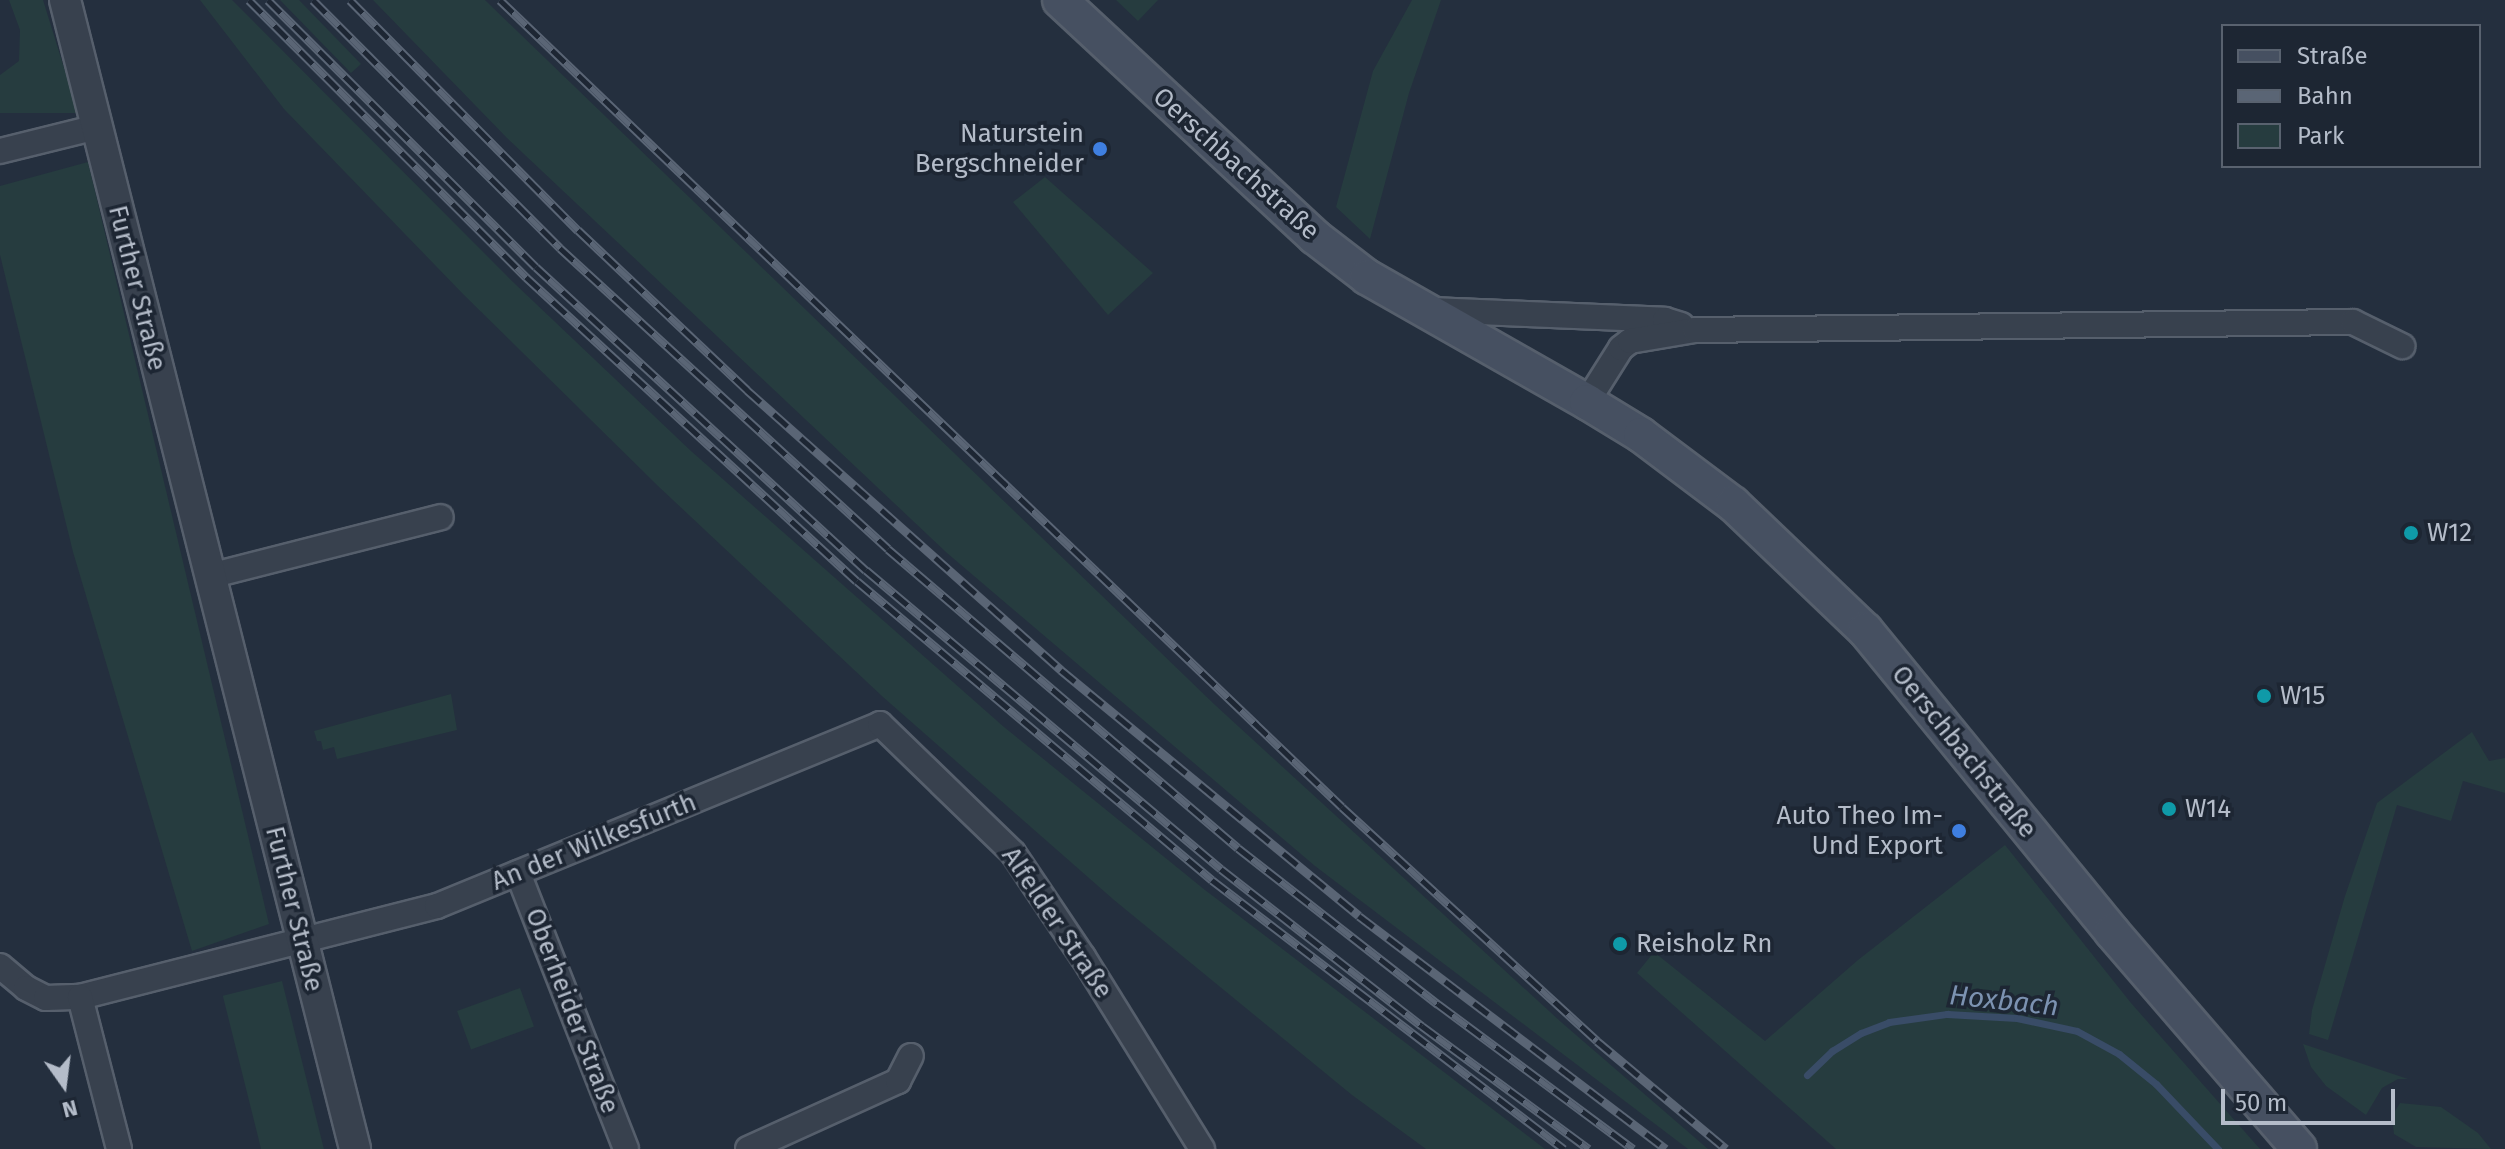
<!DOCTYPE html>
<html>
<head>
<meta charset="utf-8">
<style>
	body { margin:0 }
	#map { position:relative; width:2505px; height:1149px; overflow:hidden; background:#242f3e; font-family:"Fira Sans",sans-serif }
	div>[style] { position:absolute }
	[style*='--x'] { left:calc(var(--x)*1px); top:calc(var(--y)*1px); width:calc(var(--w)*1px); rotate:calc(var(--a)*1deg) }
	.green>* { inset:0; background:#263c3f; transform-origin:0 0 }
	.stream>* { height:7px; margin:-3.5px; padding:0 3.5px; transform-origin:3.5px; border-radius:3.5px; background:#394c67 }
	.roads { filter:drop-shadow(2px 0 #565f6c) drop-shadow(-2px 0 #565f6c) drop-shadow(0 2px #565f6c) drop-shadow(0 -2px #565f6c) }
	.minor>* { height:24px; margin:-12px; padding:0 12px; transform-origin:12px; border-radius:12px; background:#38414e }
	.tertiary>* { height:30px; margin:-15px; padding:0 15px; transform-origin:15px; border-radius:15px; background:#38414e }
	.secondary>* { height:34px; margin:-17px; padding:0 17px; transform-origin:17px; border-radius:17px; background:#465061 }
	.rail>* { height:9px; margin-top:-4.5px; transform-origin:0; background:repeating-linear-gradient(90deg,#1d2633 0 18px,#5a6575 0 36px); box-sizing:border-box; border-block:2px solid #5a6575 }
	.dots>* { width:22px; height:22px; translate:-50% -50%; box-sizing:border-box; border:4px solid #1d2633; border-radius:50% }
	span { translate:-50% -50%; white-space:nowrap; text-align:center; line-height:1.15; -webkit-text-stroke:7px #1d2633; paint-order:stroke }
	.poi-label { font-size:26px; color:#b4bcc9 }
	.right { translate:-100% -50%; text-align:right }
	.left { translate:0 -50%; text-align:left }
	.street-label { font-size:26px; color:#b4bcc9 }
	.water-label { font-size:28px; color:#7c92b1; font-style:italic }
	.legend { position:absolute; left:2221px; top:24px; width:260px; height:144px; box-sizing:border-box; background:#1d2633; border:2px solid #59626f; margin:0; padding:10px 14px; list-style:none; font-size:24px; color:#b4bcc9 }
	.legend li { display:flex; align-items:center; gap:16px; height:40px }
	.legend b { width:40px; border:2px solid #59626f }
	.north { position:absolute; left:24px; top:1045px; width:80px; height:80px; -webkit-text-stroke:6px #1d2633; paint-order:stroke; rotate:166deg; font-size:22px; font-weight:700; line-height:32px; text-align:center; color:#b4bcc9 }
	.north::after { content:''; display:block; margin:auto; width:28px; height:36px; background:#b4bcc9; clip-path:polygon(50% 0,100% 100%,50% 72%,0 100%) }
	.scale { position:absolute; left:2221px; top:1089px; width:174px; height:36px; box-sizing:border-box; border:4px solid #b4bcc9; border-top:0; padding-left:10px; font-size:24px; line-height:28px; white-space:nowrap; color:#b4bcc9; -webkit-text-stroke:6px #1d2633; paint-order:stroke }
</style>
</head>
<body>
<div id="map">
	<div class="green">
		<div style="clip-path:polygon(9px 0,43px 0,78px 113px,0 113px,0 75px,19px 61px,20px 30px)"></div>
		<div style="clip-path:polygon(200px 0,232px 0,513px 282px,691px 451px,1004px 727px,1205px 890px,1545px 1149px,1426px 1149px,1352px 1095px,1114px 900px,883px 697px,658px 486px,463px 294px,284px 109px)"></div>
		<div style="clip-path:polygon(280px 0,299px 0,361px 64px,351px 73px)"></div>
		<div style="clip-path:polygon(373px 0,485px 0,1214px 704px,1561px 1022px,1708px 1149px,1688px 1149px,1315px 866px,947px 553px,507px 138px)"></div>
		<div style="clip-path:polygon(1116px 0,1158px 0,1138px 21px)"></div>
		<div style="clip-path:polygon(1412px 0,1441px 0,1409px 93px,1370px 239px,1336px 207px,1373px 71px)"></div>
		<div style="clip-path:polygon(88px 162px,269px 924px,192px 951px,73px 552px,0 255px,0 186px)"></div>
		<div style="clip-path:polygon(1045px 177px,1153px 273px,1108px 315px,1013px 202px)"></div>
		<div style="clip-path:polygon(451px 694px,457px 730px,337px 759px,334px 747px,323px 750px,321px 741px,317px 741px,314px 731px)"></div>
		<div style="clip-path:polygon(2472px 732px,2489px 761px,2505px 758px,2505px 793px,2463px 781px,2451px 821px,2397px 805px,2328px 1040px,2309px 1034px,2312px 1010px,2345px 896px,2377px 803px)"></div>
		<div style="clip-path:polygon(2005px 845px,2131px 1003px,2260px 1149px,1836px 1149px,1637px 973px,1654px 952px,1765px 1041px,1858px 960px)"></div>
		<div style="left:282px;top:981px;width:173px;height:61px;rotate:76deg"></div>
		<div style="left:520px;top:988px;width:41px;height:67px;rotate:70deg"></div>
		<div style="clip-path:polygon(2303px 1044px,2408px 1079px,2398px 1079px,2382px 1088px,2366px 1115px,2326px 1086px,2311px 1067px)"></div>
		<div style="clip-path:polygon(2400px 1103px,2441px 1107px,2478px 1133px,2491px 1149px,2416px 1147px,2394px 1134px,2392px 1116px)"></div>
	</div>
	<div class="stream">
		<div style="--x:1807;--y:1075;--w:35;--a:-44"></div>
		<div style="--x:1832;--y:1051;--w:34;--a:-32"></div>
		<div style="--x:1861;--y:1033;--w:30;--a:-21"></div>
		<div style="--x:1889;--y:1022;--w:59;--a:-7.9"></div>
		<div style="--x:1947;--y:1014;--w:70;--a:3.3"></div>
		<div style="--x:2017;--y:1018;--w:61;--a:12.2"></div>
		<div style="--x:2077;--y:1031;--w:48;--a:28.7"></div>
		<div style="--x:2119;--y:1054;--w:48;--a:39"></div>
		<div style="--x:2156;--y:1084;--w:90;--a:46.4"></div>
	</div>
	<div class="roads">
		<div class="minor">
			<div style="--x:0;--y:151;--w:100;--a:-13.9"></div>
			<div style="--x:1431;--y:310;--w:234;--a:2.4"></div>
			<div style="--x:1665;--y:320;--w:17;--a:17"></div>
			<div style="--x:1587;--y:402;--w:64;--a:-57.8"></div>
			<div style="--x:1621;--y:348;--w:11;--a:-38"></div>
			<div style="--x:1630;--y:341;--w:66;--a:-9.6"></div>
			<div style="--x:1695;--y:330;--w:658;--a:-0.7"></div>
			<div style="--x:2353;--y:322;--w:55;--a:26.1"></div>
			<div style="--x:210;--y:576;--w:238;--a:-14.3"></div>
			<div style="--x:518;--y:873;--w:296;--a:68.6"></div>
			<div style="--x:0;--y:966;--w:34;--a:40"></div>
			<div style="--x:26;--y:988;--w:22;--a:27"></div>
			<div style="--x:46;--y:998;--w:34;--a:-2"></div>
			<div style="--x:80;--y:997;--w:368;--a:-14.3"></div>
			<div style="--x:437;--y:906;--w:479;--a:-22.3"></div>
			<div style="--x:880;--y:724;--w:185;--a:44.1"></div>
			<div style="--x:1013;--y:853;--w:125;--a:56.1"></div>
			<div style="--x:1083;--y:957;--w:226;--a:58.2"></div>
			<div style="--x:80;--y:997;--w:157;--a:75.6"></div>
			<div style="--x:748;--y:1149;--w:165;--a:-24.4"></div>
			<div style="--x:898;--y:1081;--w:28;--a:-63"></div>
		</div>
		<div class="tertiary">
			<div style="--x:65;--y:0;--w:1185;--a:75.83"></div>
		</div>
		<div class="secondary">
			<div style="--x:1060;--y:0;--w:348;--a:42.9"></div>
			<div style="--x:1315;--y:237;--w:66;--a:37.6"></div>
			<div style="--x:1367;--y:277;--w:253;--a:29.6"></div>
			<div style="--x:1587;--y:402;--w:63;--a:31.4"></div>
			<div style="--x:1641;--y:435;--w:115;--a:36.9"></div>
			<div style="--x:1733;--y:504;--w:182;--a:43.7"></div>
			<div style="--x:1865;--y:630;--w:390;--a:50.7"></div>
			<div style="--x:2112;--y:932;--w:286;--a:49.2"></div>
		</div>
	</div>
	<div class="rail">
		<div style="--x:249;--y:0;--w:392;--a:45"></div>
		<div style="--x:526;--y:277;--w:449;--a:42.6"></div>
		<div style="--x:857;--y:581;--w:464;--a:40.1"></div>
		<div style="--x:1212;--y:880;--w:443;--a:37.4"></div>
		<div style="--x:268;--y:0;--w:378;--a:44.9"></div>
		<div style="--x:536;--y:267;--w:448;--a:42.6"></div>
		<div style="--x:866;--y:570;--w:464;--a:40.1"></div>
		<div style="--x:1221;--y:869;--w:255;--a:38"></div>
		<div style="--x:1422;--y:1026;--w:207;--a:36.4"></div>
		<div style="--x:313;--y:0;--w:350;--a:45.1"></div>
		<div style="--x:560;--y:248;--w:445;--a:42.5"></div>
		<div style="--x:888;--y:549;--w:460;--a:40.5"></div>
		<div style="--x:1238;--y:848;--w:254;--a:38"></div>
		<div style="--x:1438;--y:1004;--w:243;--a:36.6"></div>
		<div style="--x:350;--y:0;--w:324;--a:45.3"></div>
		<div style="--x:578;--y:230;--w:233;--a:43.4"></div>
		<div style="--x:747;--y:390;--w:421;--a:41.7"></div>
		<div style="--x:1061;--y:670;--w:386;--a:39.5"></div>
		<div style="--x:1359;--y:916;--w:385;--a:37.2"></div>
		<div style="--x:500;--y:0;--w:1166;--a:43.78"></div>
		<div style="--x:1342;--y:807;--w:346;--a:42.5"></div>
		<div style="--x:1597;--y:1041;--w:168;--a:39.9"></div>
	</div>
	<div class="dots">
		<div style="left:1100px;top:149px;background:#3f7fe0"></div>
		<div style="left:2411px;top:533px;background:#0f9aa8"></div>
		<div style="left:2264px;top:696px;background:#0f9aa8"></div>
		<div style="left:2169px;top:809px;background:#0f9aa8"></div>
		<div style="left:1959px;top:831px;background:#3f7fe0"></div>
		<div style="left:1620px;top:944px;background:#0f9aa8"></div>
	</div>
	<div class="poi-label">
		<span class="right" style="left:1084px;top:149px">Naturstein<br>Bergschneider</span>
		<span class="left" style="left:2427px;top:533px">W12</span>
		<span class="left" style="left:2280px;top:696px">W15</span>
		<span class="left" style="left:2185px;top:809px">W14</span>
		<span class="right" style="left:1943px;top:831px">Auto Theo Im-<br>Und Export</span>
		<span class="left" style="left:1636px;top:944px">Reisholz Rn</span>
	</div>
	<div class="street-label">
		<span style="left:1236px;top:164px;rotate:42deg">Oerschbachstraße</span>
		<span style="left:137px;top:288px;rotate:76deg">Further Straße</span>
		<span style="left:1964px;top:752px;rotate:51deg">Oerschbachstraße</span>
		<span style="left:594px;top:842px;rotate:-22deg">An der Wilkesfurth</span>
		<span style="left:294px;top:909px;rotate:76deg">Further Straße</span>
		<span style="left:1057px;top:923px;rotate:56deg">Alfelder Straße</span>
		<span style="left:572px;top:1011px;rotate:69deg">Oberheider Straße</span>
	</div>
	<div class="water-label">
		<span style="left:2004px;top:1001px;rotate:6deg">Hoxbach</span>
	</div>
	<ul class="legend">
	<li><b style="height:10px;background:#465061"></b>Straße</li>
	<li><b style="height:10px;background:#5a6575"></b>Bahn</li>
	<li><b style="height:22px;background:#263c3f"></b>Park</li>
	</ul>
	<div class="north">N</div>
	<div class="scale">50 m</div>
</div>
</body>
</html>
